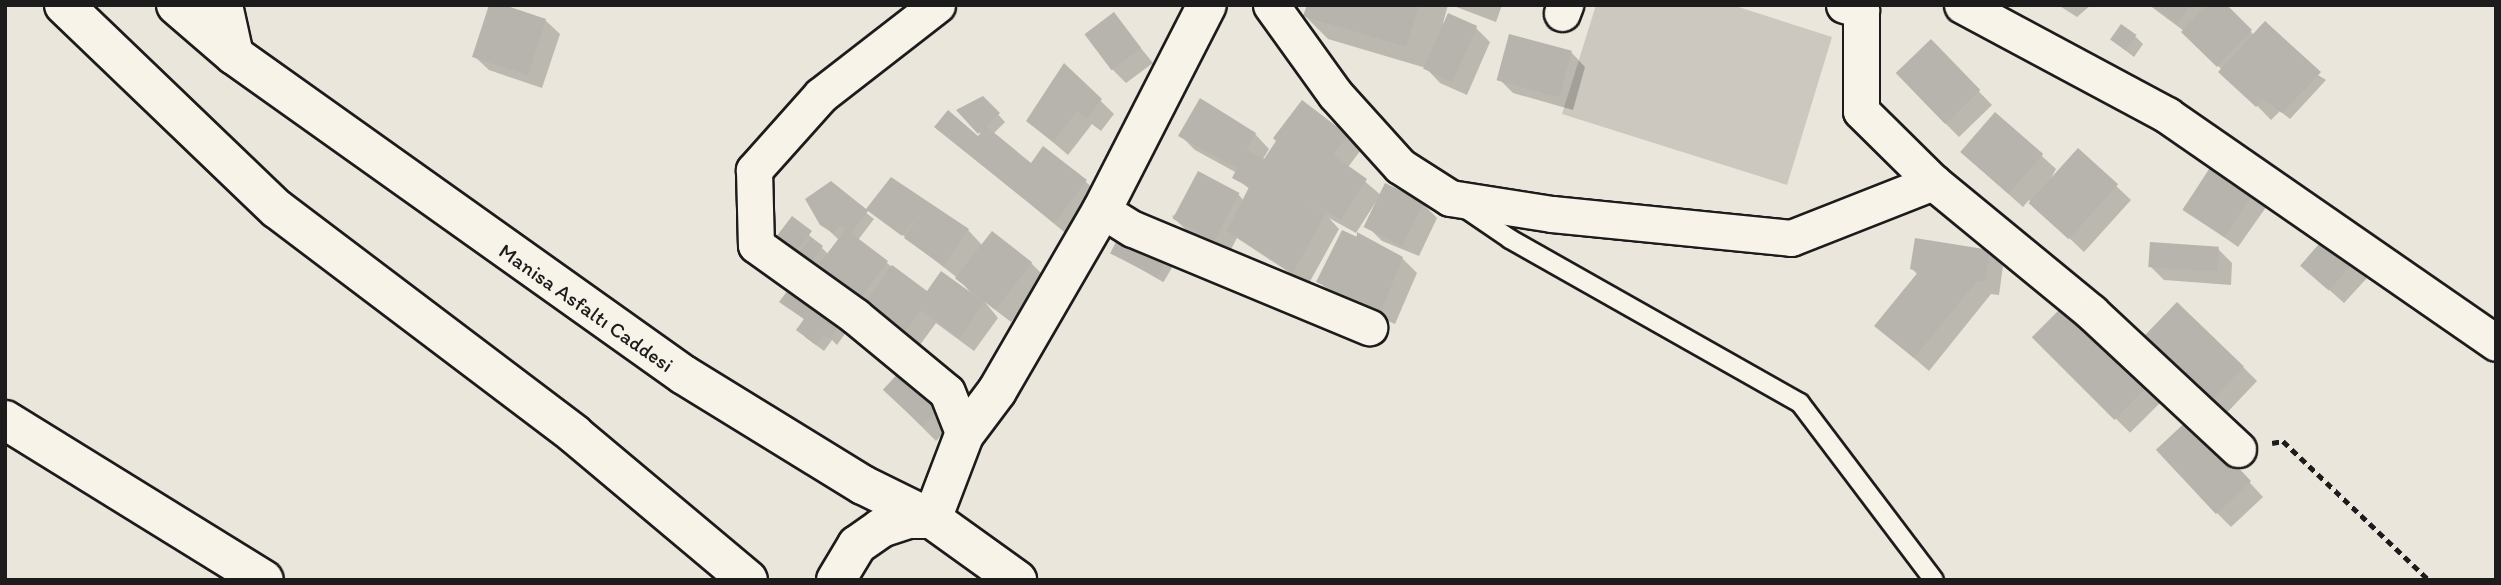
<!DOCTYPE html>
<html>
<head>
<meta charset="utf-8">
<style>
	body { margin:0 }
	#map { position:relative; width:2501px; height:585px; overflow:hidden; background:#eae6dc; font-family:Itim,sans-serif }
	div>[style] { position:absolute }
	[style*='--x'] { left:calc(var(--x)*1px); top:calc(var(--y)*1px); width:calc(var(--w)*1px); rotate:calc(var(--a)*1deg) }
	.green>* { inset:0; background:#ccc8c0 }
	.shadow>* { inset:0; background:#0003; transform-origin:0 0 }
	.building>* { inset:0; background:#b6b4ac; transform-origin:0 0 }
	.path>* { height:4.5px; margin-top:-2.25px; transform-origin:0; background:repeating-linear-gradient(90deg,#1c1c1c 0 7px,transparent 0 12px) }
	.roads { filter:drop-shadow(2px 0 #1c1c1c) drop-shadow(-2px 0 #1c1c1c) drop-shadow(0 2px #1c1c1c) drop-shadow(0 -2px #1c1c1c) }
	.service>* { height:18px; margin:-9px; padding:0 9px; transform-origin:9px; border-radius:9px; background:#f7f3e8 }
	.minor>* { height:35px; margin:-17.5px; padding:0 17.5px; transform-origin:17.5px; border-radius:17.5px; background:#f7f3e8 }
	.tertiary>* { height:38px; margin:-19px; padding:0 19px; transform-origin:19px; border-radius:19px; background:#f7f3e8 }
	.trunk>* { height:38px; margin:-19px; padding:0 19px; transform-origin:19px; border-radius:19px; background:#f7f3e8 }
	span { translate:-50% -50%; white-space:nowrap; text-align:center; line-height:1.15; -webkit-text-stroke:5px #f7f3e8; paint-order:stroke }
	.street-label { font-size:21px; color:#1c1c1c }
	.frame { position:absolute; inset:0; border:7px solid #1c1c1c; pointer-events:none }
</style>
</head>
<body>
<div id="map">
	<div class="green">
		<div style="clip-path:polygon(1596px 5px,1732px 5px,1832px 37px,1787px 185px,1562px 114px)"></div>
	</div>
	<div class="shadow">
		<div style="clip-path:polygon(1309px 5px,1448px 5px,1443px 23px,1476px 28px,1490px 42px,1467px 95px,1440px 83px,1426px 68px,1328px 39px,1305px 16px)"></div>
		<div style="clip-path:polygon(1451px 5px,1502px 5px,1496px 22px)"></div>
		<div style="clip-path:polygon(2058px 5px,2091px 5px,2077px 17px)"></div>
		<div style="clip-path:polygon(2149px 5px,2224px 5px,2254px 35px,2326px 80px,2290px 119px,2280px 111px,2271px 120px,2184px 31px)"></div>
		<div style="clip-path:polygon(1113px 14px,1153px 63px,1126px 83px,1112px 69px)"></div>
		<div style="clip-path:polygon(545px 20px,560px 34px,542px 88px,489px 70px,474px 56px)"></div>
		<div style="clip-path:polygon(2136px 37px,2143px 44px,2134px 57px,2112px 40px)"></div>
		<div style="clip-path:polygon(1931px 42px,1992px 105px,1959px 137px,1945px 123px)"></div>
		<div style="clip-path:polygon(1571px 52px,1585px 67px,1573px 110px,1513px 93px,1499px 79px)"></div>
		<div style="clip-path:polygon(1065px 66px,1114px 114px,1101px 131px,1092px 124px,1068px 155px,1028px 121px)"></div>
		<div style="clip-path:polygon(983px 98px,1005px 122px,993px 134px,1031px 166px,1085px 181px,1100px 195px,1069px 236px,975px 159px,982px 135px,959px 111px)"></div>
		<div style="clip-path:polygon(1996px 114px,2056px 169px,2048px 184px,2078px 150px,2131px 200px,2084px 252px,2029px 200px,2023px 207px,1977px 166px)"></div>
		<div style="clip-path:polygon(1255px 134px,1269px 149px,1263px 159px,1346px 136px,1361px 150px,1348px 167px,1382px 196px,1423px 204px,1437px 218px,1419px 256px,1382px 241px,1368px 227px,1379px 197px,1356px 233px,1329px 218px,1339px 229px,1308px 285px,1237px 238px,1229px 253px,1186px 230px,1172px 216px,1238px 194px,1245px 202px,1251px 190px,1234px 177px,1237px 173px,1195px 150px,1181px 136px)"></div>
		<div style="left:2213px;top:166px;width:67px;height:52px;rotate:35deg"></div>
		<div style="clip-path:polygon(891px 179px,968px 230px,983px 246px,1031px 263px,1045px 277px,1011px 322px,985px 302px,998px 318px,974px 351px,936px 323px,917px 349px,814px 276px,777px 238px,792px 218px,829px 255px,839px 240px,821px 223px,865px 212px,874px 219px,858px 240px,892px 267px,927px 293px,974px 297px,960px 280px,871px 210px)"></div>
		<div style="left:1122px;top:234px;width:60px;height:21px;rotate:30deg"></div>
		<div style="clip-path:polygon(1358px 234px,1402px 258px,1417px 273px,1395px 324px,1347px 303px,1318px 282px)"></div>
		<div style="clip-path:polygon(2218px 249px,2232px 263px,2231px 285px,2164px 280px,2150px 266px)"></div>
		<div style="clip-path:polygon(1989px 252px,2003px 266px,1999px 295px,1991px 294px,1929px 371px,1877px 326px,1918px 275px,1912px 269px)"></div>
		<div style="clip-path:polygon(2353px 264px,2367px 278px,2344px 303px,2317px 279px)"></div>
		<div style="clip-path:polygon(791px 288px,847px 331px,837px 345px,832px 340px,824px 351px,805px 337px,805px 320px,782px 302px)"></div>
		<div style="left:2065px;top:307px;width:135px;height:43px;rotate:45deg"></div>
		<div style="clip-path:polygon(2155px 357px,2243px 367px,2257px 381px,2220px 420px)"></div>
		<div style="clip-path:polygon(885px 390px,956px 419px,936px 441px)"></div>
		<div style="clip-path:polygon(2205px 434px,2263px 497px,2231px 527px,2217px 513px)"></div>
	</div>
	<div class="building">
		<div style="clip-path:polygon(489px 5px,504px 5px,546px 19px,528px 75px,472px 57px)"></div>
		<div style="clip-path:polygon(1307px 5px,1419px 5px,1406px 47px,1303px 16px)"></div>
		<div style="clip-path:polygon(2151px 5px,2191px 5px,2177px 24px)"></div>
		<div style="clip-path:polygon(2206px 5px,2227px 5px,2252px 30px,2217px 67px,2181px 32px)"></div>
		<div style="left:1114px;top:12px;width:45px;height:37px;rotate:53deg"></div>
		<div style="left:1448px;top:13px;width:32px;height:61px;rotate:24deg"></div>
		<div style="clip-path:polygon(2265px 21px,2321px 72px,2282px 113px,2263px 99px,2256px 107px,2218px 72px)"></div>
		<div style="left:2121px;top:24px;width:19px;height:19px;rotate:35deg"></div>
		<div style="left:1509px;top:34px;width:65px;height:48px;rotate:15deg"></div>
		<div style="left:1931px;top:39px;width:71px;height:49px;rotate:46deg"></div>
		<div style="clip-path:polygon(1064px 63px,1102px 99px,1086px 119px,1077px 111px,1053px 142px,1026px 121px)"></div>
		<div style="clip-path:polygon(983px 96px,1000px 113px,986px 126px,1031px 163px,1043px 146px,1087px 180px,1054px 223px,934px 127px,948px 110px,978px 136px,986px 126px,978px 134px,956px 110px)"></div>
		<div style="clip-path:polygon(1200px 98px,1256px 133px,1247px 150px,1264px 159px,1276px 141px,1273px 138px,1302px 100px,1348px 135px,1333px 155px,1367px 179px,1341px 220px,1297px 195px,1326px 213px,1293px 273px,1227px 231px,1249px 187px,1232px 178px,1237px 168px,1178px 136px)"></div>
		<div style="left:1995px;top:112px;width:64px;height:53px;rotate:41deg"></div>
		<div style="left:2078px;top:148px;width:54px;height:74px;rotate:42deg"></div>
		<div style="left:2213px;top:163px;width:50px;height:56px;rotate:33deg"></div>
		<div style="left:1198px;top:171px;width:47px;height:54px;rotate:28deg"></div>
		<div style="clip-path:polygon(891px 177px,969px 229px,943px 266px,904px 238px,922px 211px,902px 236px,868px 211px,851px 233px,888px 261px,859px 300px,816px 268px,846px 229px,840px 225px,833px 233px,820px 225px,805px 199px,831px 181px,866px 209px)"></div>
		<div style="left:1385px;top:183px;width:43px;height:49px;rotate:26deg"></div>
		<div style="left:792px;top:216px;width:25px;height:28px;rotate:37deg"></div>
		<div style="clip-path:polygon(1342px 230px,1357px 237px,1357px 232px,1403px 257px,1381px 311px,1316px 282px)"></div>
		<div style="left:992px;top:231px;width:51px;height:60px;rotate:38deg"></div>
		<div style="left:1121px;top:232px;width:53px;height:24px;rotate:27deg"></div>
		<div style="clip-path:polygon(811px 237px,823px 246px,806px 270px,791px 263px)"></div>
		<div style="left:2325px;top:237px;width:38px;height:38px;rotate:41deg"></div>
		<div style="clip-path:polygon(1915px 238px,1990px 250px,1985px 282px,1977px 281px,1914px 358px,1874px 326px,1919px 271px,1910px 269px)"></div>
		<div style="left:2150px;top:242px;width:69px;height:25px;rotate:4deg"></div>
		<div style="clip-path:polygon(892px 265px,927px 291px,941px 271px,984px 302px,959px 338px,921px 310px,902px 336px,862px 306px)"></div>
		<div style="clip-path:polygon(791px 286px,841px 323px,829px 339px,824px 334px,816px 345px,796px 330px,804px 319px,779px 302px)"></div>
		<div style="left:2177px;top:302px;width:93px;height:56px;rotate:44deg"></div>
		<div style="left:2065px;top:304px;width:117px;height:47px;rotate:45deg"></div>
		<div style="left:904px;top:367px;width:54px;height:31px;rotate:43deg"></div>
		<div style="left:2191px;top:417px;width:88px;height:48px;rotate:47deg"></div>
	</div>
	<div class="path">
		<div style="--x:2272;--y:443;--w:11;--a:-10"></div>
		<div style="--x:2283;--y:441;--w:202;--a:43.6"></div>
	</div>
	<div class="roads">
		<div class="service">
			<div style="--x:1466;--y:209;--w:53;--a:34.3"></div>
			<div style="--x:1510;--y:239;--w:333;--a:29.5"></div>
			<div style="--x:1800;--y:403;--w:222;--a:52.9"></div>
		</div>
		<div class="minor">
			<div style="--x:937;--y:5;--w:147;--a:142.2"></div>
			<div style="--x:821;--y:95;--w:101;--a:131.8"></div>
			<div style="--x:754;--y:170;--w:75;--a:88.5"></div>
			<div style="--x:756;--y:245;--w:122;--a:35.6"></div>
			<div style="--x:855;--y:316;--w:119;--a:39.6"></div>
			<div style="--x:947;--y:392;--w:46;--a:68.4"></div>
			<div style="--x:1271;--y:5;--w:110;--a:54.3"></div>
			<div style="--x:1335;--y:94;--w:97;--a:47.9"></div>
			<div style="--x:1400;--y:166;--w:59;--a:32.6"></div>
			<div style="--x:1450;--y:198;--w:103;--a:8.9"></div>
			<div style="--x:1552;--y:214;--w:240;--a:5.7"></div>
			<div style="--x:1791;--y:238;--w:153;--a:-21.5"></div>
			<div style="--x:1844;--y:5;--w:18;--a:16"></div>
			<div style="--x:1861;--y:10;--w:101;--a:90"></div>
			<div style="--x:1861;--y:111;--w:101;--a:44.6"></div>
			<div style="--x:1933;--y:182;--w:205;--a:39.4"></div>
			<div style="--x:2091;--y:312;--w:201;--a:43"></div>
			<div style="--x:1962;--y:5;--w:233;--a:28.2"></div>
			<div style="--x:2167;--y:115;--w:400;--a:34.7"></div>
			<div style="--x:1562;--y:13;--w:9;--a:-69"></div>
			<div style="--x:1102;--y:210;--w:36;--a:32"></div>
			<div style="--x:1133;--y:229;--w:256;--a:22.6"></div>
		</div>
		<div class="tertiary">
			<div style="--x:223;--y:5;--w:51;--a:77.6"></div>
			<div style="--x:5;--y:420;--w:304;--a:31.7"></div>
			<div style="--x:932;--y:519;--w:90;--a:-69.1"></div>
			<div style="--x:964;--y:435;--w:55;--a:-53.1"></div>
			<div style="--x:997;--y:391;--w:209;--a:-59.9"></div>
			<div style="--x:1102;--y:210;--w:230;--a:-62.9"></div>
		</div>
		<div class="trunk">
			<div style="--x:64;--y:5;--w:295;--a:43.8"></div>
			<div style="--x:277;--y:209;--w:373;--a:37.1"></div>
			<div style="--x:574;--y:434;--w:227;--a:40"></div>
			<div style="--x:176;--y:5;--w:77;--a:40.8"></div>
			<div style="--x:234;--y:55;--w:552;--a:35.42"></div>
			<div style="--x:684;--y:375;--w:210;--a:31.6"></div>
			<div style="--x:863;--y:485;--w:77;--a:26.2"></div>
			<div style="--x:932;--y:519;--w:105;--a:35.7"></div>
			<div style="--x:836;--y:580;--w:41;--a:-59"></div>
			<div style="--x:857;--y:545;--w:29;--a:-35"></div>
			<div style="--x:881;--y:528;--w:29;--a:-18"></div>
			<div style="--x:909;--y:519;--w:23;--a:0"></div>
		</div>
	</div>
	<div class="street-label">
		<span style="left:586px;top:308px;rotate:35deg">Manisa Asfaltı Caddesi</span>
	</div>
	<div class="frame"></div>
</div>
</body>
</html>
